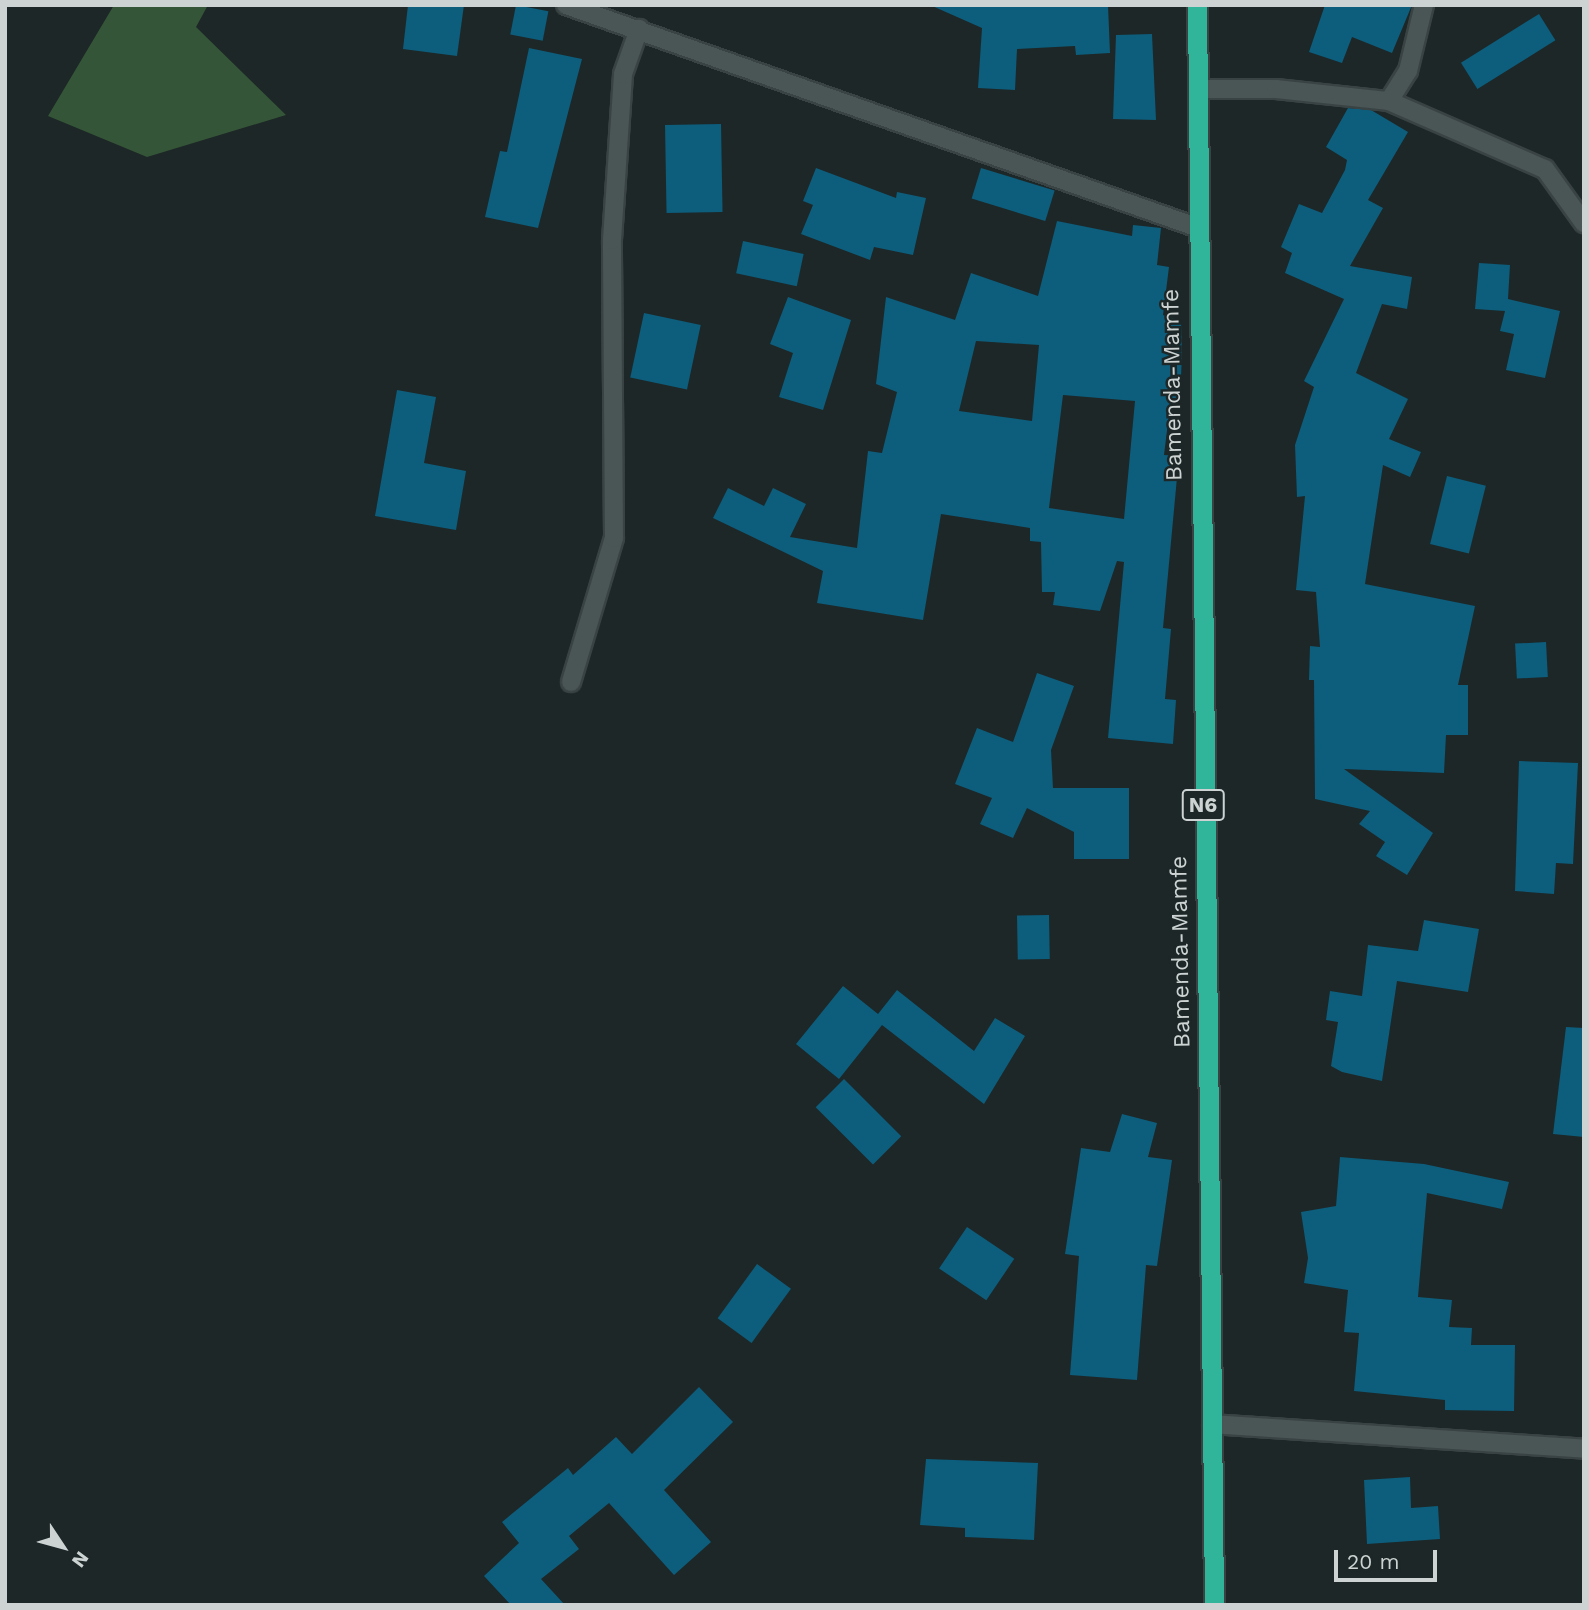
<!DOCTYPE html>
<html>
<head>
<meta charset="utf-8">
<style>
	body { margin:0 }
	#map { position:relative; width:1589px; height:1610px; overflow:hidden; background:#1d2727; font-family:"Work Sans",sans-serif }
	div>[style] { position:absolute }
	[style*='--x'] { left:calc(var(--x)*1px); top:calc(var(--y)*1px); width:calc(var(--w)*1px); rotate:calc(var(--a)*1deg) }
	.green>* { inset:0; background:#345537 }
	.building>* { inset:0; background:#0d5d7c; transform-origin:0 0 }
	.roads { filter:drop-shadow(2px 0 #3a4343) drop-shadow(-2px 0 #3a4343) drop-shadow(0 2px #3a4343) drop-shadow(0 -2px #3a4343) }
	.minor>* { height:18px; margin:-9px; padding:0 9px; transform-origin:9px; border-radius:9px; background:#4a5555 }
	.tertiary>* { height:18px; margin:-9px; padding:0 9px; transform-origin:9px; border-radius:9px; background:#4a5555 }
	.trunk>* { height:19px; margin:-9.5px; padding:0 9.5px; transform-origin:9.5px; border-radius:9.5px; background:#30b49a }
	span { translate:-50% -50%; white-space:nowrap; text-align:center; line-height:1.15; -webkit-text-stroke:5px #1d2727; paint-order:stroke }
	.shield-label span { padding:2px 5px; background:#1d2727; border:2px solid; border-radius:5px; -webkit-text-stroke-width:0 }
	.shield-label { font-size:21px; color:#cdd3d3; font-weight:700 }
	.street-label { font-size:23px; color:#cdd3d3 }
	.frame { position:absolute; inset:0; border:7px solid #cdd3d3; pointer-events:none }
	.north { position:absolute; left:28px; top:1512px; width:70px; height:70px; -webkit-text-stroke:5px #1d2727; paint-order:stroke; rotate:126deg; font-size:19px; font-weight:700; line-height:28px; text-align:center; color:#cdd3d3 }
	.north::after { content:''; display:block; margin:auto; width:24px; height:32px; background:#cdd3d3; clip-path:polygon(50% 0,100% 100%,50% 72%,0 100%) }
	.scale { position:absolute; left:1334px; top:1550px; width:103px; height:32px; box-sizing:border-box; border:4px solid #cdd3d3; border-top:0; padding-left:9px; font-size:21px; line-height:24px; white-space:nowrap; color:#cdd3d3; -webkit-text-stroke:5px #1d2727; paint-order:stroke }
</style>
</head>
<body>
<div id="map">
	<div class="green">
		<div style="clip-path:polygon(114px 5px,208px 5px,196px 27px,286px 115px,147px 157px,48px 116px)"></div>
	</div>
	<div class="building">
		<div style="clip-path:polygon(408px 5px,464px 5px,457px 56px,403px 49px)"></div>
		<div style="left:516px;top:5px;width:33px;height:30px;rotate:11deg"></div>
		<div style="clip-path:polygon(930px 5px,1108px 5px,1110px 53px,1076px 55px,1075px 46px,1017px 49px,1015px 90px,978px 88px,982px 28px)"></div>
		<div style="clip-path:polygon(1325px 5px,1412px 5px,1392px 53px,1352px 37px,1342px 63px,1309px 52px)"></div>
		<div style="left:1539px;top:14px;width:31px;height:92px;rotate:58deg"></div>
		<div style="clip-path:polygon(1152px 34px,1156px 120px,1113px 119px,1116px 35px)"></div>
		<div style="clip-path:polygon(529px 48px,582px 59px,538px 228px,485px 217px,500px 151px,507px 152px)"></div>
		<div style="clip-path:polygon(1348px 108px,1371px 110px,1408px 132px,1368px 200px,1383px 208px,1350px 266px,1412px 277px,1407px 309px,1382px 304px,1356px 373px,1408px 399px,1389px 439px,1421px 452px,1410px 477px,1383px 465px,1365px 584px,1475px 606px,1458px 685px,1468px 685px,1468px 735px,1446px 735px,1444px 773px,1344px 769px,1433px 833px,1407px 875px,1376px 856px,1385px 842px,1359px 824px,1370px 811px,1315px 799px,1314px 680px,1309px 680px,1310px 646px,1320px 647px,1316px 592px,1296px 590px,1305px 496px,1297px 497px,1295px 445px,1314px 387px,1304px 381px,1344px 299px,1285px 273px,1292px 253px,1281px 247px,1299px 204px,1322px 213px,1345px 170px,1347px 160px,1326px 147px)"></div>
		<div style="left:721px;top:124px;width:88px;height:56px;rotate:89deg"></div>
		<div style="clip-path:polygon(816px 168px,896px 198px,897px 192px,926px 198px,913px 255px,874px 247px,870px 260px,801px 234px,813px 205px,803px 201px)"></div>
		<div style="left:981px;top:168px;width:77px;height:32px;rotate:17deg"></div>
		<div style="clip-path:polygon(evenodd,1057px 221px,1132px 236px,1133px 225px,1161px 228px,1157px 265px,1169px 267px,1163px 315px,1181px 321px,1182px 355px,1180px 398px,1171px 398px,1164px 455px,1179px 456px,1163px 628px,1171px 629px,1165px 699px,1176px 700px,1173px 744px,1108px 738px,1124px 562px,1117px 561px,1100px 611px,1053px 605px,1055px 592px,1042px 592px,1041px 542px,1030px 541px,1030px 528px,941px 514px,923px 620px,817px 603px,823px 571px,713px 518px,728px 488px,764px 506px,773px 488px,806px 504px,790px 537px,857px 548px,868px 451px,882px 453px,897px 392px,876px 384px,886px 297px,955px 320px,971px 273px,1038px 296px,1057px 221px,976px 341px,1039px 345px,1032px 421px,959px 411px,976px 341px,1057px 221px,1063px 395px,1135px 401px,1124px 519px,1049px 508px,1063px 395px)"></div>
		<div style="left:743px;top:241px;width:62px;height:33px;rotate:12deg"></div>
		<div style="clip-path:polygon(1479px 263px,1510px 265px,1508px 299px,1560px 311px,1545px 378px,1506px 370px,1514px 334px,1500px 331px,1505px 311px,1475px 309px)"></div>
		<div style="clip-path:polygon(788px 297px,851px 320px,823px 410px,779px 397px,793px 353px,770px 344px)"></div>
		<div style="left:644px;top:313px;width:58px;height:66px;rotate:12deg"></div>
		<div style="clip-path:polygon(397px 390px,436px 397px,424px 463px,466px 471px,456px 530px,375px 516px)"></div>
		<div style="left:1447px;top:476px;width:40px;height:70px;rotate:14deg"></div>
		<div style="left:1546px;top:642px;width:35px;height:31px;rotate:87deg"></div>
		<div style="clip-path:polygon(1037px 673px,1074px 686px,1051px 750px,1053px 788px,1129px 788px,1129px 859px,1074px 859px,1074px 832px,1027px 808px,1013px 838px,980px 824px,992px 798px,955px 784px,977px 728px,1013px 742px)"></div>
		<div style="clip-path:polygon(1519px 761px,1578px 763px,1573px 864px,1556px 863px,1554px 894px,1515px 891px)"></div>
		<div style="left:1049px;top:915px;width:44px;height:32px;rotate:89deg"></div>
		<div style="clip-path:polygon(1424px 920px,1479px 929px,1468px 992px,1397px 981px,1382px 1081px,1342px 1072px,1331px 1066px,1338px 1022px,1326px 1020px,1330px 991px,1362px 996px,1368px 945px,1418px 951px)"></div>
		<div style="clip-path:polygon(843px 986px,878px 1014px,897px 990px,974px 1051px,995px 1018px,1025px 1036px,984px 1104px,882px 1025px,839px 1079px,796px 1044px)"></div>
		<div style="clip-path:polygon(1566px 1027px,1584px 1028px,1584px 1137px,1553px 1134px)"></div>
		<div style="left:844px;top:1079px;width:81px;height:40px;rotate:45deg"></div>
		<div style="clip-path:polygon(1122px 1114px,1157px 1123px,1148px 1157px,1172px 1160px,1157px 1266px,1146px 1265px,1137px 1380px,1070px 1375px,1079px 1256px,1065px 1254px,1081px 1148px,1110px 1152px)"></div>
		<div style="clip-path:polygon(1340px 1157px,1424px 1164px,1509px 1182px,1502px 1209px,1427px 1193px,1418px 1297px,1452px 1300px,1449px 1327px,1472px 1328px,1471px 1345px,1515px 1345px,1514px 1411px,1445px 1410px,1445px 1400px,1354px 1391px,1359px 1333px,1344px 1332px,1348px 1290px,1304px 1283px,1308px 1258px,1301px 1212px,1336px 1206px)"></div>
		<div style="left:967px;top:1227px;width:57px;height:50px;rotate:34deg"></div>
		<div style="left:757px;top:1264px;width:42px;height:67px;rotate:36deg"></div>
		<div style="clip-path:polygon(699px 1387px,733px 1422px,664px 1490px,711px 1542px,674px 1575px,609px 1503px,569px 1536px,579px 1549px,541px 1579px,565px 1605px,511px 1605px,484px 1576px,519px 1543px,502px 1522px,568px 1468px,573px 1475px,616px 1437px,632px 1454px)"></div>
		<div style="clip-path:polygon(926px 1459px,1038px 1463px,1034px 1540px,965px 1537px,965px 1528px,920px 1525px)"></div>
		<div style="clip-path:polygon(1410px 1477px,1411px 1508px,1438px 1506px,1440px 1539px,1367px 1544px,1364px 1480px)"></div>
	</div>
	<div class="roads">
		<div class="minor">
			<div style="--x:1198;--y:89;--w:78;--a:0"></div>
			<div style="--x:1276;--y:89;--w:114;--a:6.1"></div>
			<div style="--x:1389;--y:101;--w:36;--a:-58"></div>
			<div style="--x:1408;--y:71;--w:68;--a:-76.4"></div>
			<div style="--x:1389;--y:101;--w:170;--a:23.6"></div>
			<div style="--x:1545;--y:169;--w:67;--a:54.2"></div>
			<div style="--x:571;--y:682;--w:150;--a:-73.4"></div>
			<div style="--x:614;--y:538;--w:298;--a:-90.4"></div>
			<div style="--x:612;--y:240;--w:166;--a:-86.2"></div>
			<div style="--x:623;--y:74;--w:48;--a:-70.4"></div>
			<div style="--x:1212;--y:1424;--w:373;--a:3.8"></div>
		</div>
		<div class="tertiary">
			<div style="--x:566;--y:5;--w:668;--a:19.41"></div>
		</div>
		<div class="trunk">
			<div style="--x:1197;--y:5;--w:1600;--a:89.39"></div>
		</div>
	</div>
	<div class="shield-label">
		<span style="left:1203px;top:805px">N6</span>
	</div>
	<div class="street-label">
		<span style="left:1173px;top:385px;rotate:-91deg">Bamenda-Mamfe</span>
		<span style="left:1181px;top:952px;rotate:-91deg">Bamenda-Mamfe</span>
	</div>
	<div class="frame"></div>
	<div class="north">N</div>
	<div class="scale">20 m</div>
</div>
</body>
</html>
